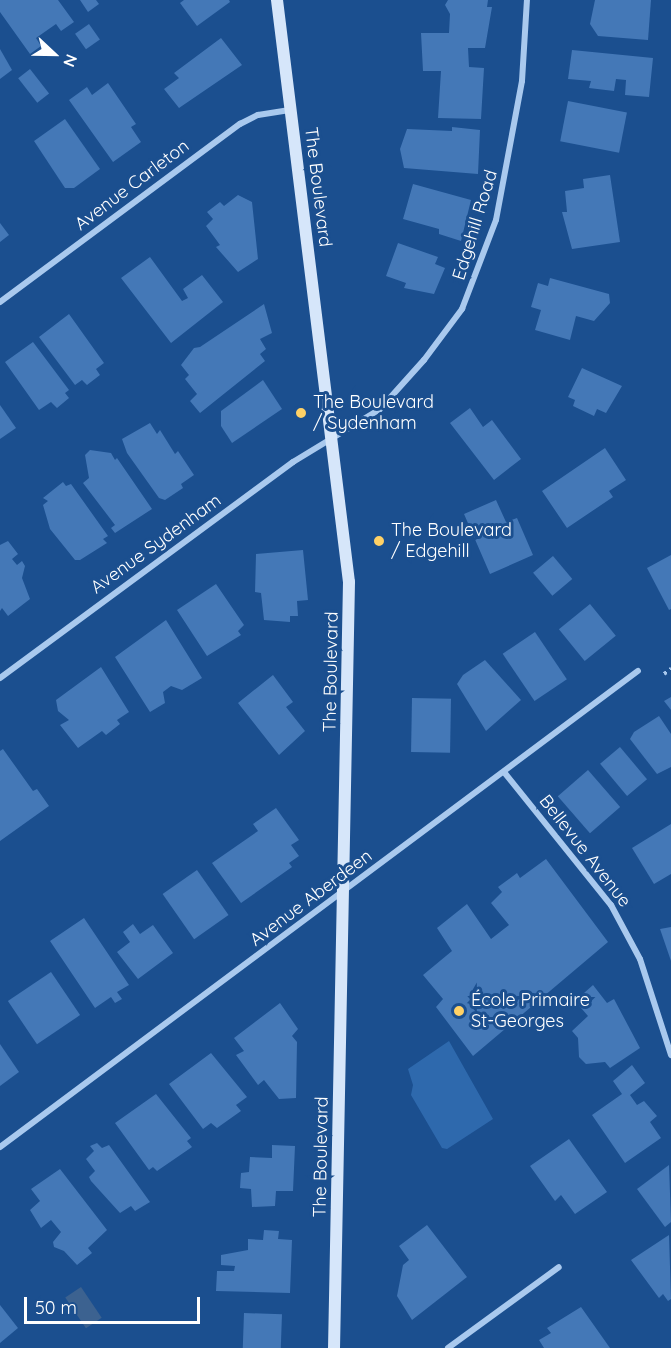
<!DOCTYPE html>
<html>
<head>
<meta charset="utf-8">
<style>
	body { margin:0 }
	#map { position:relative; width:671px; height:1348px; overflow:hidden; background:#1b4f8f; font-family:Quicksand,sans-serif }
	div>[style] { position:absolute }
	[style*='--x'] { left:calc(var(--x)*1px); top:calc(var(--y)*1px); width:calc(var(--w)*1px); rotate:calc(var(--a)*1deg) }
	.green>* { inset:0; background:#2e69ad }
	.water>* { inset:0; background:#3c6290; transform-origin:0 0 }
	.building>* { inset:0; background:#4478b7; transform-origin:0 0 }
	.path>* { height:4px; margin-top:-2px; transform-origin:0; background:repeating-linear-gradient(90deg,#a9c9ee 0 3px,transparent 0 7.5px) }
	.street>* { height:6px; margin:-3px; padding:0 3px; transform-origin:3px; border-radius:3px; background:#a9c9ee }
	.secondary>* { height:12px; margin:-6px; padding:0 6px; transform-origin:6px; border-radius:6px; background:#d6e6fa }
	.dots>* { width:16px; height:16px; translate:-50% -50%; box-sizing:border-box; border:3px solid #1b4f8f; border-radius:50% }
	span { translate:-50% -50%; white-space:nowrap; text-align:center; line-height:1.15; -webkit-text-stroke:6px #1b4f8f; paint-order:stroke }
	.street-label { font-size:18px; color:#fff }
	.poi-label { font-size:18px; color:#fff }
	.left { translate:0 -50%; text-align:left }
	.north { position:absolute; left:24px; top:24px; width:60px; height:60px; -webkit-text-stroke:4px #1b4f8f; paint-order:stroke; rotate:112deg; font-size:16px; font-weight:700; line-height:24px; text-align:center; color:#fff }
	.north::after { content:''; display:block; margin:auto; width:21px; height:27px; background:#fff; clip-path:polygon(50% 0,100% 100%,50% 72%,0 100%) }
	.scale { position:absolute; left:24px; top:1297px; width:176px; height:27px; box-sizing:border-box; border:3px solid #fff; border-top:0; padding-left:8px; font-size:18px; line-height:21px; white-space:nowrap; color:#fff; -webkit-text-stroke:4px #1b4f8f; paint-order:stroke }
</style>
</head>
<body>
<div id="map">
	<div class="green">
		<div style="clip-path:polygon(449px 1041px,493px 1119px,447px 1149px,442px 1148px,411px 1095px,413px 1085px,408px 1069px)"></div>
	</div>
	<div class="water">
		<div style="left:81px;top:1287px;width:37px;height:19px;rotate:56deg"></div>
	</div>
	<div class="building">
		<div style="clip-path:polygon(0 0,58px 0,74px 22px,61px 31px,56px 24px,36px 38px,41px 46px,30px 54px,0 12px)"></div>
		<div style="clip-path:polygon(80px 0,96px 0,99px 4px,88px 12px)"></div>
		<div style="clip-path:polygon(184px 0,229px 0,230px 2px,197px 26px,180px 3px)"></div>
		<div style="clip-path:polygon(448px 0,488px 0,487px 7px,492px 7px,485px 48px,468px 48px,469px 67px,484px 68px,481px 119px,438px 118px,441px 71px,423px 71px,421px 33px,449px 33px,450px 14px,445px 5px)"></div>
		<div style="clip-path:polygon(595px 0,651px 0,648px 40px,598px 36px,590px 24px)"></div>
		<div style="left:89px;top:24px;width:19px;height:17px;rotate:55deg"></div>
		<div style="clip-path:polygon(221px 38px,242px 65px,179px 108px,164px 89px,179px 78px,174px 73px)"></div>
		<div style="clip-path:polygon(0 49px,12px 70px,0 79px)"></div>
		<div style="clip-path:polygon(572px 50px,653px 58px,649px 97px,625px 95px,626px 80px,616px 79px,614px 91px,589px 88px,591px 81px,568px 79px)"></div>
		<div style="left:30px;top:69px;width:31px;height:15px;rotate:52deg"></div>
		<div style="clip-path:polygon(108px 83px,136px 124px,131px 127px,141px 142px,113px 162px,69px 100px,87px 87px,92px 95px)"></div>
		<div style="left:568px;top:101px;width:60px;height:41px;rotate:11deg"></div>
		<div style="clip-path:polygon(65px 119px,100px 169px,74px 188px,65px 188px,34px 141px)"></div>
		<div style="clip-path:polygon(452px 127px,480px 130px,478px 174px,404px 168px,400px 149px,407px 129px,452px 131px)"></div>
		<div style="clip-path:polygon(610px 175px,620px 242px,572px 249px,562px 212px,567px 212px,565px 191px,584px 188px,583px 179px)"></div>
		<div style="clip-path:polygon(413px 184px,471px 200px,461px 241px,439px 234px,439px 229px,403px 219px)"></div>
		<div style="clip-path:polygon(238px 195px,252px 202px,258px 259px,238px 272px,216px 247px,220px 245px,206px 226px,213px 219px,207px 212px,220px 202px,224px 206px)"></div>
		<div style="clip-path:polygon(0 223px,9px 235px,0 242px)"></div>
		<div style="clip-path:polygon(398px 243px,438px 257px,435px 264px,445px 268px,434px 294px,404px 288px,406px 283px,386px 276px)"></div>
		<div style="clip-path:polygon(150px 257px,182px 301px,188px 298px,183px 289px,202px 275px,223px 302px,171px 343px,121px 278px)"></div>
		<div style="clip-path:polygon(550px 278px,609px 294px,610px 303px,594px 321px,576px 316px,570px 340px,535px 330px,541px 310px,531px 307px,538px 283px,548px 286px)"></div>
		<div style="clip-path:polygon(264px 304px,272px 333px,260px 339px,266px 349px,260px 354px,265px 361px,200px 413px,190px 401px,197px 394px,185px 379px,189px 375px,181px 365px,194px 348px,200px 347px)"></div>
		<div style="clip-path:polygon(69px 314px,104px 363px,96px 369px,100px 375px,87px 385px,82px 380px,75px 385px,39px 337px)"></div>
		<div style="clip-path:polygon(33px 342px,69px 390px,65px 393px,69px 398px,57px 408px,51px 402px,39px 410px,5px 362px)"></div>
		<div style="clip-path:polygon(582px 368px,622px 386px,606px 413px,597px 409px,594px 416px,573px 406px,575px 400px,568px 397px)"></div>
		<div style="clip-path:polygon(263px 380px,282px 409px,232px 443px,221px 426px,221px 411px)"></div>
		<div style="clip-path:polygon(0 405px,16px 428px,0 439px)"></div>
		<div style="clip-path:polygon(470px 408px,483px 427px,492px 420px,521px 459px,494px 480px,450px 423px)"></div>
		<div style="clip-path:polygon(150px 423px,157px 434px,160px 430px,175px 454px,178px 451px,194px 475px,181px 484px,183px 488px,165px 500px,159px 498px,127px 453px,122px 439px)"></div>
		<div style="clip-path:polygon(605px 448px,626px 480px,609px 491px,613px 497px,567px 528px,542px 491px)"></div>
		<div style="clip-path:polygon(90px 450px,111px 453px,115px 460px,117px 458px,152px 509px,115px 533px,111px 528px,115px 525px,83px 483px,89px 478px,85px 455px)"></div>
		<div style="clip-path:polygon(63px 482px,66px 486px,71px 484px,108px 536px,103px 539px,107px 543px,80px 560px,75px 560px,50px 529px,43px 505px,48px 501px,43px 498px)"></div>
		<div style="clip-path:polygon(496px 500px,506px 522px,517px 518px,533px 555px,490px 574px,464px 514px)"></div>
		<div style="clip-path:polygon(8px 541px,18px 554px,12px 559px,17px 565px,22px 561px,25px 566px,22px 578px,30px 599px,8px 616px,2px 608px,0 611px,0 545px)"></div>
		<div style="clip-path:polygon(303px 550px,308px 600px,297px 601px,298px 616px,290px 616px,290px 622px,264px 620px,261px 593px,255px 592px,256px 554px)"></div>
		<div style="clip-path:polygon(671px 555px,671px 609px,669px 610px,647px 568px)"></div>
		<div style="left:553px;top:556px;width:30px;height:26px;rotate:50deg"></div>
		<div style="clip-path:polygon(216px 584px,244px 625px,238px 631px,241px 635px,207px 656px,177px 610px)"></div>
		<div style="left:590px;top:604px;width:41px;height:40px;rotate:51deg"></div>
		<div style="clip-path:polygon(166px 620px,202px 678px,182px 690px,171px 686px,163px 692px,165px 703px,150px 712px,115px 657px)"></div>
		<div style="left:535px;top:632px;width:57px;height:39px;rotate:56deg"></div>
		<div style="clip-path:polygon(485px 660px,521px 700px,486px 731px,457px 684px,463px 675px)"></div>
		<div style="clip-path:polygon(101px 667px,129px 712px,117px 720px,120px 724px,106px 735px,102px 731px,78px 748px,60px 725px,69px 720px,58px 711px,56px 700px)"></div>
		<div style="clip-path:polygon(273px 675px,293px 702px,286px 707px,305px 731px,279px 755px,238px 703px)"></div>
		<div style="clip-path:polygon(671px 697px,671px 710px,664px 701px)"></div>
		<div style="left:412px;top:698px;width:39px;height:54px;rotate:1deg"></div>
		<div style="clip-path:polygon(659px 716px,671px 734px,671px 767px,657px 774px,630px 739px,634px 732px)"></div>
		<div style="left:620px;top:747px;width:42px;height:26px;rotate:50deg"></div>
		<div style="clip-path:polygon(3px 749px,33px 791px,37px 789px,49px 806px,0 841px,0 751px)"></div>
		<div style="left:588px;top:770px;width:49px;height:40px;rotate:49deg"></div>
		<div style="clip-path:polygon(276px 808px,299px 840px,291px 845px,299px 856px,289px 863px,292px 867px,241px 903px,212px 863px,258px 831px,253px 824px)"></div>
		<div style="clip-path:polygon(671px 824px,671px 874px,654px 884px,632px 848px)"></div>
		<div style="clip-path:polygon(546px 859px,608px 942px,473px 1056px,436px 1007px,443px 999px,423px 975px,452px 951px,437px 928px,467px 904px,491px 939px,509px 925px,491px 903px,502px 892px,498px 887px,517px 873px,520px 878px)"></div>
		<div style="left:197px;top:870px;width:55px;height:42px;rotate:55deg"></div>
		<div style="clip-path:polygon(84px 918px,129px 985px,117px 992px,122px 999px,115px 1003px,111px 997px,95px 1008px,50px 941px)"></div>
		<div style="clip-path:polygon(133px 924px,140px 934px,153px 925px,173px 953px,138px 979px,117px 952px,130px 942px,123px 932px)"></div>
		<div style="clip-path:polygon(671px 927px,671px 961px,660px 929px)"></div>
		<div style="left:51px;top:972px;width:52px;height:52px;rotate:56deg"></div>
		<div style="clip-path:polygon(593px 985px,607px 1003px,614px 999px,640px 1048px,610px 1068px,605px 1062px,586px 1064px,579px 1057px,578px 1038px,572px 1031px,588px 1016px,575px 1001px)"></div>
		<div style="clip-path:polygon(280px 1003px,298px 1029px,292px 1036px,297px 1042px,296px 1098px,279px 1099px,264px 1080px,258px 1085px,236px 1055px,244px 1051px,234px 1038px)"></div>
		<div style="clip-path:polygon(0 1044px,19px 1072px,0 1086px)"></div>
		<div style="clip-path:polygon(211px 1053px,247px 1097px,236px 1105px,241px 1111px,217px 1128px,211px 1123px,203px 1129px,169px 1084px)"></div>
		<div style="clip-path:polygon(632px 1065px,645px 1083px,630px 1095px,637px 1105px,644px 1101px,657px 1116px,650px 1122px,661px 1138px,625px 1163px,592px 1115px,622px 1094px,613px 1081px)"></div>
		<div style="clip-path:polygon(156px 1094px,191px 1138px,187px 1141px,192px 1147px,157px 1171px,153px 1167px,149px 1170px,115px 1123px)"></div>
		<div style="clip-path:polygon(569px 1139px,607px 1192px,575px 1214px,561px 1195px,555px 1201px,530px 1166px)"></div>
		<div style="clip-path:polygon(97px 1143px,102px 1148px,109px 1145px,150px 1202px,135px 1211px,131px 1206px,120px 1213px,91px 1181px,89px 1177px,95px 1171px,86px 1159px,94px 1151px,90px 1146px)"></div>
		<div style="clip-path:polygon(272px 1145px,295px 1146px,293px 1191px,276px 1191px,275px 1206px,252px 1207px,251px 1189px,240px 1188px,241px 1173px,249px 1172px,250px 1157px,272px 1158px)"></div>
		<div style="clip-path:polygon(669px 1165px,671px 1222px,665px 1227px,637px 1189px)"></div>
		<div style="clip-path:polygon(60px 1169px,107px 1230px,88px 1248px,92px 1253px,77px 1265px,64px 1251px,54px 1247px,53px 1242px,61px 1232px,51px 1220px,41px 1228px,30px 1210px,40px 1201px,31px 1189px)"></div>
		<div style="clip-path:polygon(427px 1225px,467px 1277px,412px 1320px,397px 1296px,403px 1265px,409px 1260px,399px 1246px)"></div>
		<div style="clip-path:polygon(264px 1230px,279px 1231px,278px 1239px,292px 1240px,290px 1293px,216px 1291px,217px 1271px,234px 1271px,235px 1266px,221px 1265px,221px 1255px,248px 1250px,248px 1239px,263px 1240px)"></div>
		<div style="clip-path:polygon(669px 1235px,671px 1299px,668px 1301px,663px 1294px,659px 1298px,631px 1260px)"></div>
		<div style="clip-path:polygon(0 1305px,18px 1328px,0 1343px)"></div>
		<div style="clip-path:polygon(581px 1307px,610px 1348px,544px 1348px,539px 1340px,551px 1333px,547px 1328px)"></div>
		<div style="left:244px;top:1313px;width:38px;height:35px;rotate:2deg"></div>
	</div>
	<div class="path">
		<div style="--x:664;--y:674;--w:9;--a:-36"></div>
	</div>
	<div class="street">
		<div style="--x:0;--y:302;--w:299;--a:-36.6"></div>
		<div style="--x:240;--y:124;--w:20;--a:-27"></div>
		<div style="--x:258;--y:115;--w:32;--a:-9"></div>
		<div style="--x:0;--y:678;--w:364;--a:-36.4"></div>
		<div style="--x:293;--y:462;--w:102;--a:-31.3"></div>
		<div style="--x:380;--y:409;--w:66;--a:-48.1"></div>
		<div style="--x:424;--y:360;--w:64;--a:-53.3"></div>
		<div style="--x:462;--y:309;--w:95;--a:-69.1"></div>
		<div style="--x:496;--y:220;--w:141;--a:-79.4"></div>
		<div style="--x:522;--y:81;--w:81;--a:-86.5"></div>
		<div style="--x:504;--y:772;--w:171;--a:51.2"></div>
		<div style="--x:611;--y:905;--w:61;--a:61.8"></div>
		<div style="--x:640;--y:959;--w:101;--a:72.1"></div>
		<div style="--x:0;--y:1147;--w:796;--a:-36.73"></div>
		<div style="--x:448;--y:1348;--w:137;--a:-36.1"></div>
	</div>
	<div class="secondary">
		<div style="--x:277;--y:0;--w:586;--a:82.95"></div>
		<div style="--x:349;--y:582;--w:766;--a:91.12"></div>
	</div>
	<div class="dots">
		<div style="left:301px;top:413px;background:#ffd166"></div>
		<div style="left:379px;top:541px;background:#ffd166"></div>
		<div style="left:459px;top:1011px;background:#ffd166"></div>
	</div>
	<div class="street-label">
		<span style="left:132px;top:185px;rotate:-37deg">Avenue Carleton</span>
		<span style="left:318px;top:187px;rotate:83deg">The Boulevard</span>
		<span style="left:475px;top:225px;rotate:-73deg">Edgehill Road</span>
		<span style="left:156px;top:544px;rotate:-36deg">Avenue Sydenham</span>
		<span style="left:331px;top:672px;rotate:-89deg">The Boulevard</span>
		<span style="left:585px;top:851px;rotate:52deg">Bellevue Avenue</span>
		<span style="left:311px;top:898px;rotate:-37deg">Avenue Aberdeen</span>
		<span style="left:321px;top:1157px;rotate:-89deg">The Boulevard</span>
	</div>
	<div class="poi-label">
		<span class="left" style="left:313px;top:413px">The Boulevard<br>/ Sydenham</span>
		<span class="left" style="left:391px;top:541px">The Boulevard<br>/ Edgehill</span>
		<span class="left" style="left:471px;top:1011px">École Primaire<br>St-Georges</span>
	</div>
	<div class="north">N</div>
	<div class="scale">50 m</div>
</div>
</body>
</html>
